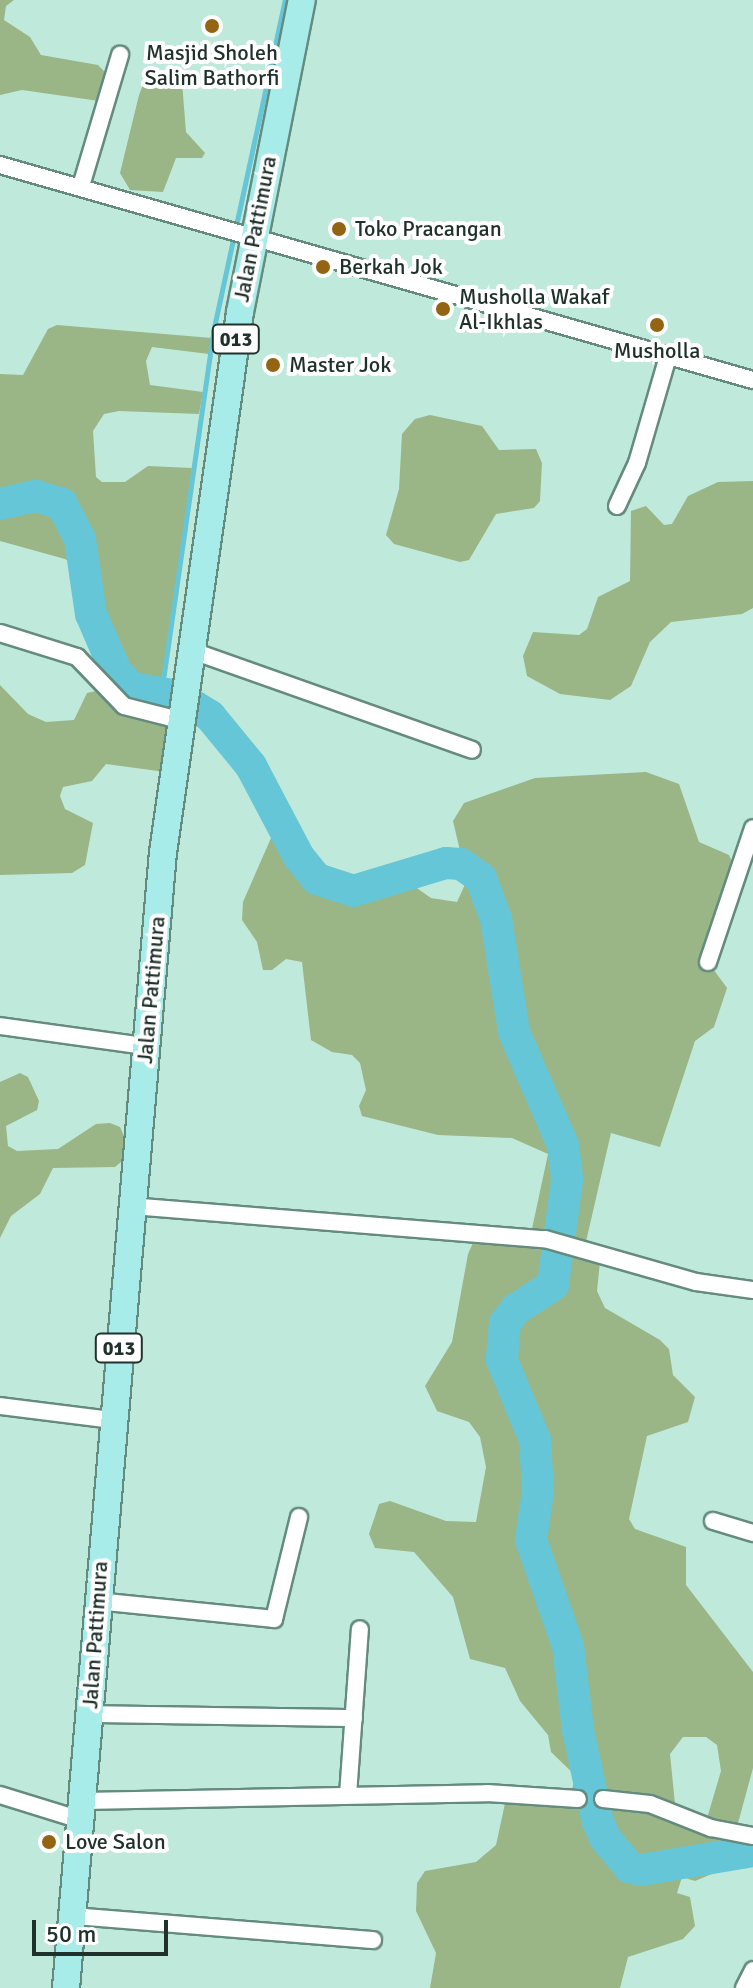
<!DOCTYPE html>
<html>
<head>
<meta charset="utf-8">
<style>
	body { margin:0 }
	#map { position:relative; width:753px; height:1988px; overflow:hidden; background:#bfe9da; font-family:Signika,sans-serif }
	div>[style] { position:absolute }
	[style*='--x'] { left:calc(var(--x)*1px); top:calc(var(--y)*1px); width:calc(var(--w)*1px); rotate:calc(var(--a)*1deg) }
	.green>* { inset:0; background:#9ab687 }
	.stream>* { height:5px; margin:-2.5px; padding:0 2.5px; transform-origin:2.5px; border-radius:2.5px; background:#65c6d7 }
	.river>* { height:32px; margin:-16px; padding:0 16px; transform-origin:16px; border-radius:16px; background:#65c6d7 }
	.roads { filter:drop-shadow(2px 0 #648b7e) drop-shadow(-2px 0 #648b7e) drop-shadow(0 2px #648b7e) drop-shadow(0 -2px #648b7e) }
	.minor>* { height:16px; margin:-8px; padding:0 8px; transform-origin:8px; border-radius:8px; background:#fff }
	.primary>* { height:26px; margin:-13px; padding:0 13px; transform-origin:13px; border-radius:13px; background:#a8ece9 }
	.dots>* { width:22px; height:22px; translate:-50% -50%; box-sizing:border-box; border:4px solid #fff; border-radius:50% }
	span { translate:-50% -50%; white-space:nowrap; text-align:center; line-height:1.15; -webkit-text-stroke:8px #fff; paint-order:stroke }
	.shield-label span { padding:2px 6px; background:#fff; border:2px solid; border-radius:6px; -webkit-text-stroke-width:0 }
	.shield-label { font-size:20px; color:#20312b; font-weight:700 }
	.poi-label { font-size:22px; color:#20312b }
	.left { translate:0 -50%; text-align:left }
	.street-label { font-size:22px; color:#20312b }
	.scale { position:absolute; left:32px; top:1920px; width:136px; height:36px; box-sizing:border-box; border:4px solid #20312b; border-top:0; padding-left:10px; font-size:24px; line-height:28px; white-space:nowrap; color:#20312b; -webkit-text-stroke:6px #fff; paint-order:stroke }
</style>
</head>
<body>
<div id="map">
	<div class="green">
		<div style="clip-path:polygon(0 0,14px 0,6px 6px,4px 20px,30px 37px,41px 55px,98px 65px,113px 80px,106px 102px,22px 90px,0 95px)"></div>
		<div style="clip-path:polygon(166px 75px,182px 82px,186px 132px,205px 153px,202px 158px,176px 158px,163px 192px,130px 190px,120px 173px,139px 95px,145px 80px)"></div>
		<div style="clip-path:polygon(57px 325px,212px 338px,209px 354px,152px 347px,146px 361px,150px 385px,203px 392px,199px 414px,119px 411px,104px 414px,93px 431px,96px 477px,102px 482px,125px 482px,148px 466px,192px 468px,161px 694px,132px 688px,116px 672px,91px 614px,87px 573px,65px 559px,0 541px,0 374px,23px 375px,48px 329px)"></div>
		<div style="clip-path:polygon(430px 415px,482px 426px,499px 450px,536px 449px,542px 463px,540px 501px,534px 508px,496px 514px,469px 560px,460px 562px,394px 544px,386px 535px,399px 489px,402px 434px,415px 419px)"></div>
		<div style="clip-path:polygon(753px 481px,753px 608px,742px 614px,671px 622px,650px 642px,631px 686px,610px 700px,560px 694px,527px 676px,523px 656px,533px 632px,579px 635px,587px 629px,598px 597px,630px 581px,631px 511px,646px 506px,664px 525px,672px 524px,688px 496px,718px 482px)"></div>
		<div style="clip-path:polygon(0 685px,28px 714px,46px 722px,74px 720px,87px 693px,96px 691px,179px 720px,173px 773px,106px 764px,92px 781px,63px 787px,60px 796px,65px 809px,93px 823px,85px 865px,72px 873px,0 875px)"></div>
		<div style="clip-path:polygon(646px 772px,679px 784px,699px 842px,729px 855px,736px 871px,708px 962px,727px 988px,714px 1027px,695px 1041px,660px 1147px,611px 1133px,585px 1246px,601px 1252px,597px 1291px,605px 1308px,660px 1340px,669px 1349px,673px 1375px,695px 1397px,688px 1422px,647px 1436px,629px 1519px,635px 1529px,686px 1547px,686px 1585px,753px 1672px,753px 1768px,737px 1827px,711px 1822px,708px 1815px,721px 1771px,717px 1745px,706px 1737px,683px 1737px,670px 1754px,676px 1814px,753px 1836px,753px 1860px,720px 1864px,714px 1873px,695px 1881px,682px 1877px,677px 1893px,690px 1897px,695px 1926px,683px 1939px,628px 1957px,620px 1988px,430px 1988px,436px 1953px,416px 1911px,417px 1883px,425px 1871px,476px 1862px,496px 1845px,507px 1794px,569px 1799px,576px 1776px,551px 1752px,548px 1735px,520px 1701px,505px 1668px,470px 1659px,453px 1597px,414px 1552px,375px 1548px,369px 1534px,379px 1504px,390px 1501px,446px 1521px,476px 1522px,486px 1467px,480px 1437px,469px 1422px,437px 1411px,425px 1386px,452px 1342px,468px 1254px,477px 1234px,530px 1238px,548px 1154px,512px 1138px,438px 1135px,362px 1116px,359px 1106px,366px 1090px,360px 1063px,352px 1055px,332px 1052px,311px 1040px,302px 962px,286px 959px,272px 970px,263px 970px,257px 942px,242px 920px,243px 902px,271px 838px,286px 832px,316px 879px,333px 886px,368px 889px,401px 877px,431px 898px,457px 902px,467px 880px,453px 821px,464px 803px,535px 778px)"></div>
		<div style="clip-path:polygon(20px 1073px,28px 1077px,39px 1101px,37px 1110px,6px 1126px,8px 1146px,17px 1151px,58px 1149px,96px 1124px,110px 1123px,120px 1127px,125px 1138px,122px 1161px,115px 1167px,53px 1168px,40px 1194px,11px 1216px,0 1238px,0 1082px)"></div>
	</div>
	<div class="stream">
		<div style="--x:161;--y:694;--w:366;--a:-81.8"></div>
		<div style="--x:213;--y:332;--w:340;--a:-77.8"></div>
	</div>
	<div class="river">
		<div style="--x:0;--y:504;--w:37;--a:-13"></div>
		<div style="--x:36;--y:496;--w:27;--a:17"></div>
		<div style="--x:62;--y:504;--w:39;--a:63"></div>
		<div style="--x:80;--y:539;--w:76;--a:81.7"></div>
		<div style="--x:91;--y:614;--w:63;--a:66.7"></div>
		<div style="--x:116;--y:672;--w:23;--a:45"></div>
		<div style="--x:132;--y:688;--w:47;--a:9.9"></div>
		<div style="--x:178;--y:696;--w:38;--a:32"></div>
		<div style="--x:210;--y:716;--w:65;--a:50.6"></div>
		<div style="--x:251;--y:766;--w:103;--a:62.2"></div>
		<div style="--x:299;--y:857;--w:28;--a:51"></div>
		<div style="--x:317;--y:879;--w:38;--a:18"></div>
		<div style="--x:353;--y:891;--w:97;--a:-16.8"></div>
		<div style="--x:446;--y:863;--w:15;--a:4"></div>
		<div style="--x:461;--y:864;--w:24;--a:35"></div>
		<div style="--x:481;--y:878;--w:44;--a:69.9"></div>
		<div style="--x:496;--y:919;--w:114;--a:80.9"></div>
		<div style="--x:514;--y:1032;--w:123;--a:66.6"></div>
		<div style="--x:563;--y:1145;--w:35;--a:83"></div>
		<div style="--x:567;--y:1180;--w:106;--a:97.6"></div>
		<div style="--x:553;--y:1285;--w:44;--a:147"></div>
		<div style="--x:516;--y:1309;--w:18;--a:128"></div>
		<div style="--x:505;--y:1323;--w:37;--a:95"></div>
		<div style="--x:502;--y:1360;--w:87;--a:67.6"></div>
		<div style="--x:535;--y:1440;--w:50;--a:86.6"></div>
		<div style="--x:538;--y:1490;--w:50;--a:98"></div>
		<div style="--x:531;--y:1540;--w:112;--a:70.8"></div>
		<div style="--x:568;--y:1646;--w:85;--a:83.2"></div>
		<div style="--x:578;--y:1730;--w:91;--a:77.9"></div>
		<div style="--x:597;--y:1819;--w:21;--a:67"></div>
		<div style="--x:605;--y:1838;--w:38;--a:50"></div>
		<div style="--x:629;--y:1867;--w:12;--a:14"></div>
		<div style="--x:641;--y:1870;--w:114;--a:-9.6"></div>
	</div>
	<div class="roads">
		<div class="minor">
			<div style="--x:0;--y:165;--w:783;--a:15.94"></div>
			<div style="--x:81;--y:186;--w:137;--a:-73.4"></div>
			<div style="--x:617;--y:506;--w:47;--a:-65.1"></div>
			<div style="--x:637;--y:463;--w:111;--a:-73.8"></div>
			<div style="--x:0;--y:633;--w:81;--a:17.3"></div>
			<div style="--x:77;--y:657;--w:68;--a:46.2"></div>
			<div style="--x:124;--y:706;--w:57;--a:14.3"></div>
			<div style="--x:190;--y:650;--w:299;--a:19.5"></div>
			<div style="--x:708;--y:962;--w:141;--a:-71.4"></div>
			<div style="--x:0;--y:1026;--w:146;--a:7.9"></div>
			<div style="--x:131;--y:1206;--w:415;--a:4.6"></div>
			<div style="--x:545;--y:1239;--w:157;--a:15.9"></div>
			<div style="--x:696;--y:1282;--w:58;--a:8"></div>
			<div style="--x:0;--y:1406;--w:114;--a:7.1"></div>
			<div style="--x:713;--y:1521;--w:42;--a:16.7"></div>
			<div style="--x:97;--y:1601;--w:178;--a:5.8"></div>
			<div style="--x:274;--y:1619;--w:105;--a:-76.2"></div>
			<div style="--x:89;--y:1714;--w:265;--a:0.9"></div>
			<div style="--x:0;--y:1795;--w:85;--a:17.2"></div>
			<div style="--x:348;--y:1795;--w:166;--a:-85.9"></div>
			<div style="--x:603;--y:1799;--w:47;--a:6.1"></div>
			<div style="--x:650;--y:1804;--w:66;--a:21.5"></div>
			<div style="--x:711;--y:1828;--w:43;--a:10.8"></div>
			<div style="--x:83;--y:1801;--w:404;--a:-1.1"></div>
			<div style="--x:487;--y:1793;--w:91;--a:3.8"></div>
			<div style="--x:74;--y:1916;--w:300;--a:4.6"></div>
			<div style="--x:744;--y:1988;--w:20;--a:-63"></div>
		</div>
		<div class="primary">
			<div style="--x:66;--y:1988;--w:1139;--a:-85.12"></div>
			<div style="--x:163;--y:853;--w:546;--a:-81.9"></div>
			<div style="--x:240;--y:312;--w:318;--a:-78.8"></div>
		</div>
	</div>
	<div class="dots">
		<div style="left:212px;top:26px;background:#936412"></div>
		<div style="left:339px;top:229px;background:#936412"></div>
		<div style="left:323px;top:267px;background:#936412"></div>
		<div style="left:443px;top:309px;background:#936412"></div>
		<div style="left:657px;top:325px;background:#936412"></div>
		<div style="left:273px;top:365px;background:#936412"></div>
		<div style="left:49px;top:1842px;background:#936412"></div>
	</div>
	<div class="shield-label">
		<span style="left:236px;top:339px">013</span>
		<span style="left:119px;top:1348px">013</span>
	</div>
	<div class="poi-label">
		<span style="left:212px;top:65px">Masjid Sholeh<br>Salim Bathorfi</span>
		<span class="left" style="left:355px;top:229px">Toko Pracangan</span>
		<span class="left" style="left:339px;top:267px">Berkah Jok</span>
		<span class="left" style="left:459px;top:309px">Musholla Wakaf<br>Al-Ikhlas</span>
		<span style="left:657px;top:351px">Musholla</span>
		<span class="left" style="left:289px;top:365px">Master Jok</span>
		<span class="left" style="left:65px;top:1842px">Love Salon</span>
	</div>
	<div class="street-label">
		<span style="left:255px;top:229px;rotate:-79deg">Jalan Pattimura</span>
		<span style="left:151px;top:990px;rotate:-85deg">Jalan Pattimura</span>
		<span style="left:95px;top:1635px;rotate:-86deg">Jalan Pattimura</span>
	</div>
	<div class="scale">50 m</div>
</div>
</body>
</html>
